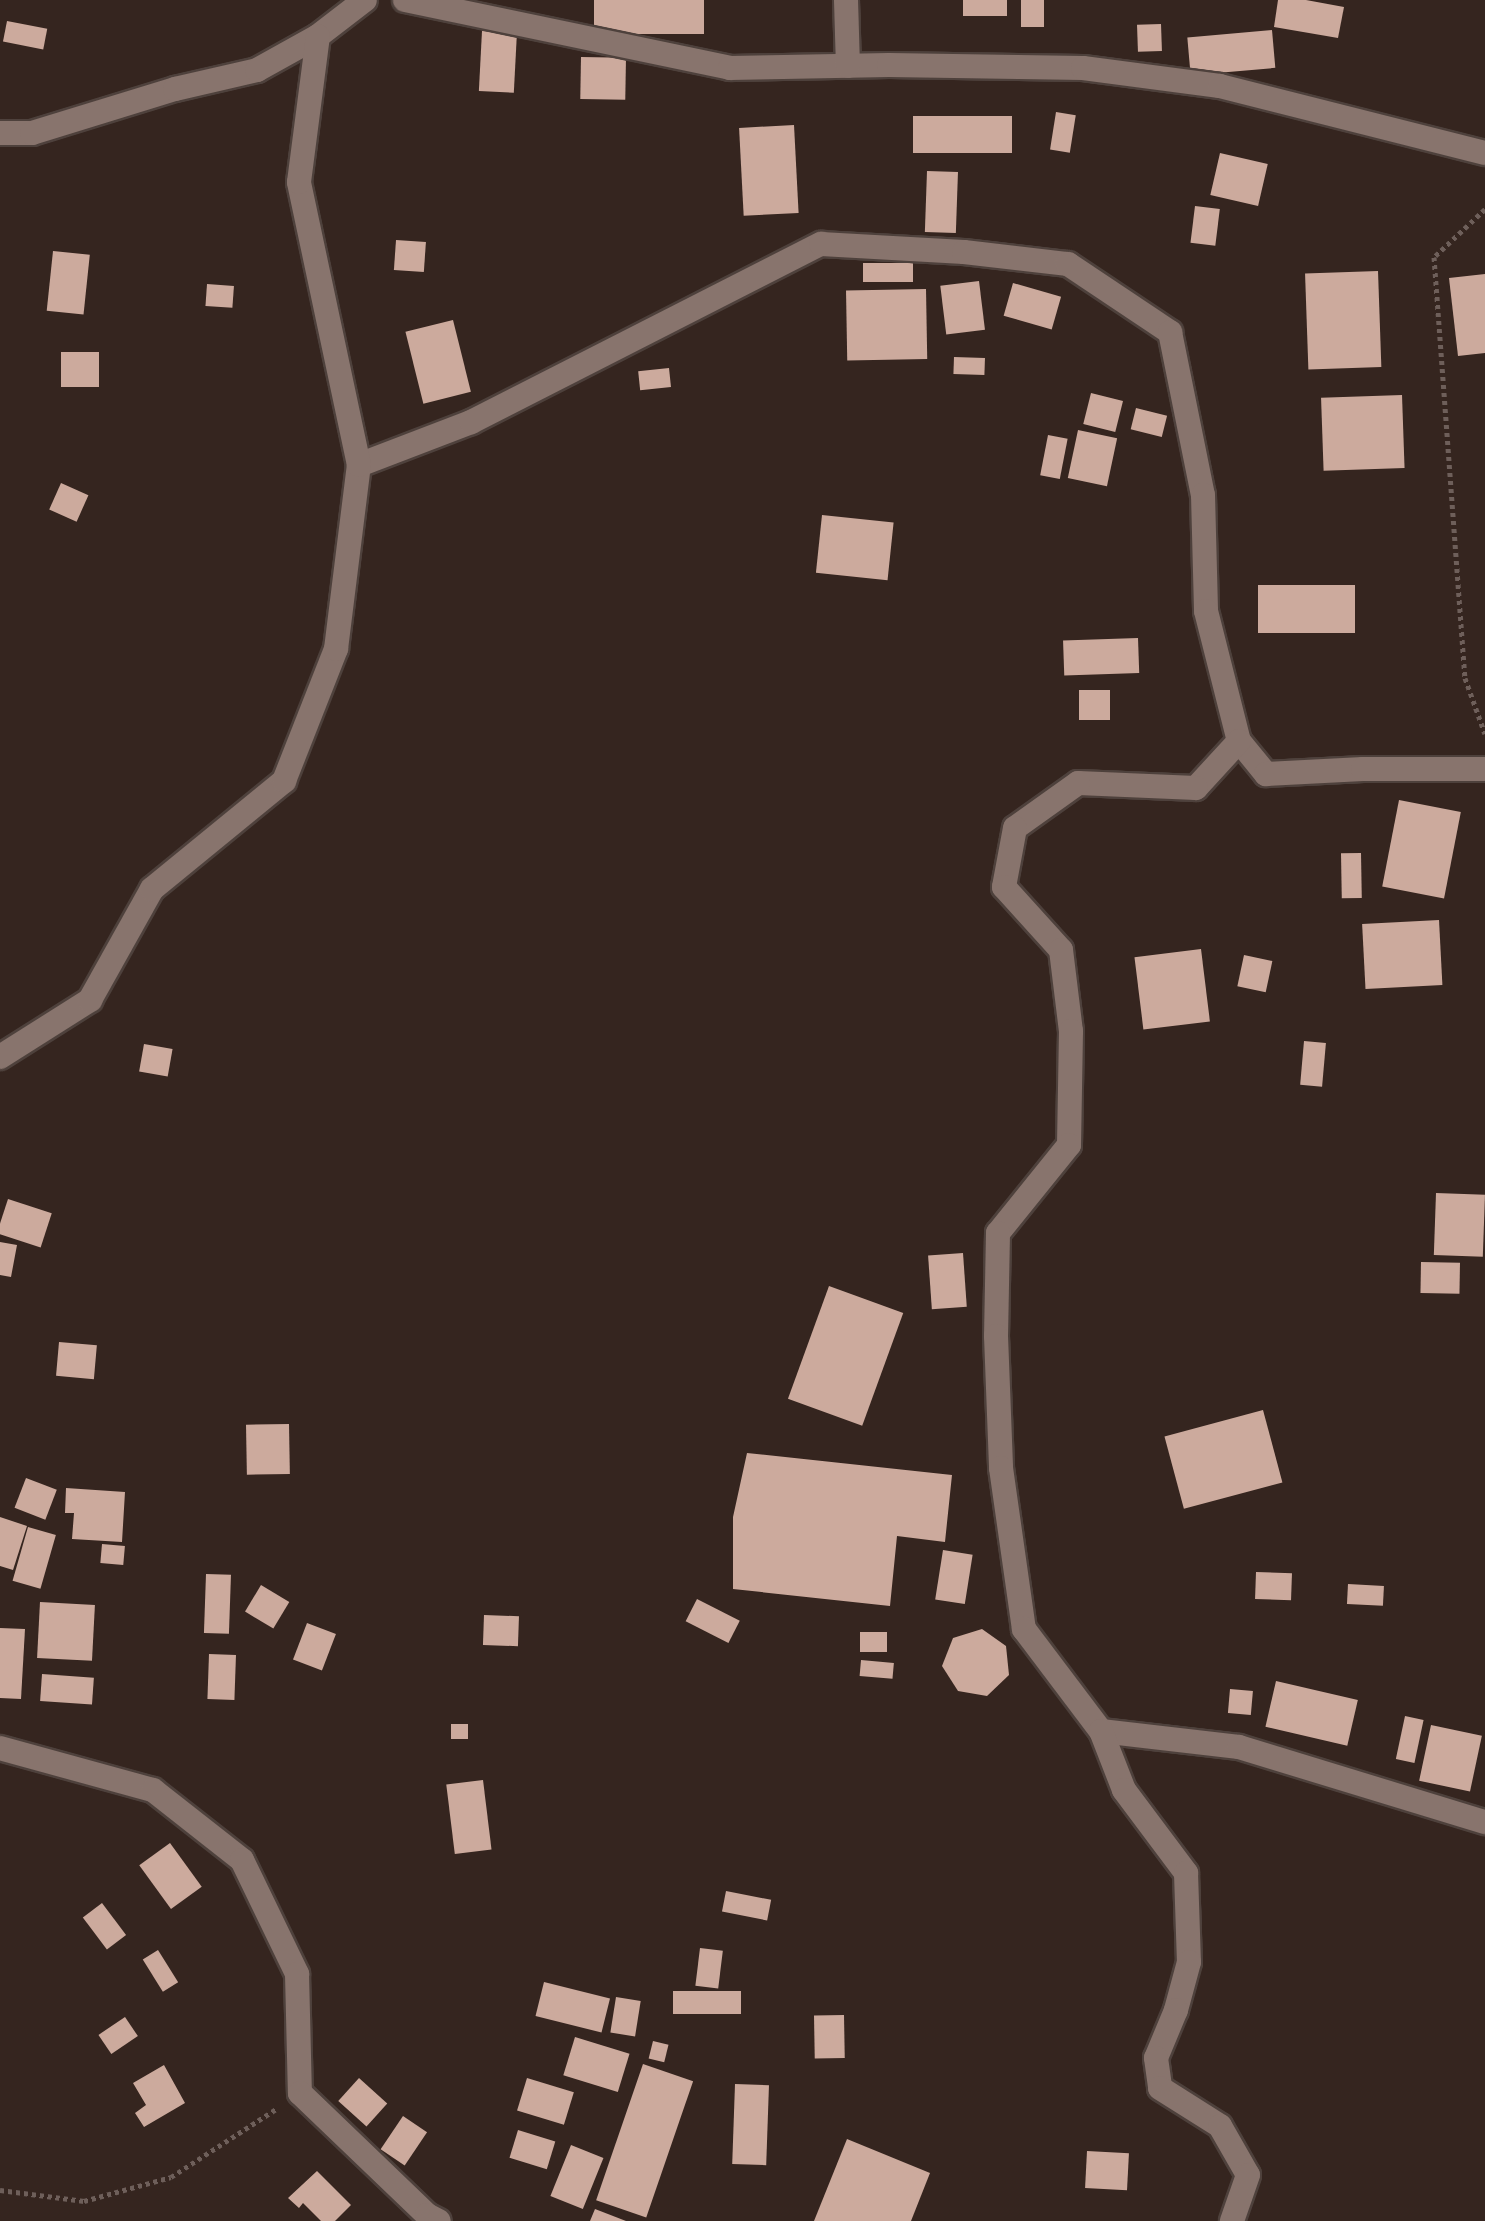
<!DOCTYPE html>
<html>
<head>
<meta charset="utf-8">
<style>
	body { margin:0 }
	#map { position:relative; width:1485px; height:2221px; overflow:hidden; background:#35251f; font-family:Cabin,sans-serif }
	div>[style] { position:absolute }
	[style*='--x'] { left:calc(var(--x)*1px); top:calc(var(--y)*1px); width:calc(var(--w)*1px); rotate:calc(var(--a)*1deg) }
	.building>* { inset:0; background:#ccaa9d; transform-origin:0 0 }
	.path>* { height:5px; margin-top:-2.5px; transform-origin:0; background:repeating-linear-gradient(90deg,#6e5f5a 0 4px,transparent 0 8px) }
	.roads { filter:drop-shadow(2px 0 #4e413c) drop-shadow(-2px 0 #4e413c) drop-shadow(0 2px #4e413c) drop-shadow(0 -2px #4e413c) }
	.minor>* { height:24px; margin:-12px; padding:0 12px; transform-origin:12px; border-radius:12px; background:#88746d }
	span { translate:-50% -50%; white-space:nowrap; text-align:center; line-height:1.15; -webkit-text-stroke:8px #35251f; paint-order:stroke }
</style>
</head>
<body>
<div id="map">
	<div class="building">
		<div style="left:594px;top:0;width:110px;height:34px"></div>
		<div style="left:963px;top:0;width:44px;height:16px"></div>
		<div style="left:1021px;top:0;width:23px;height:27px"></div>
		<div style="clip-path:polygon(1278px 0,1306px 0,1344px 7px,1338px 38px,1274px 27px)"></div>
		<div style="left:7px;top:21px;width:41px;height:21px;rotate:11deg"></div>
		<div style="left:1161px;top:24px;width:27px;height:24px;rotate:88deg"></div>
		<div style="left:1272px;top:30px;width:38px;height:85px;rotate:85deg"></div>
		<div style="left:482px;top:31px;width:35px;height:60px;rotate:3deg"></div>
		<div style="left:581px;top:57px;width:45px;height:42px;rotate:1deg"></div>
		<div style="left:1056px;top:112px;width:20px;height:38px;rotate:9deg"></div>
		<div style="left:1012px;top:116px;width:37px;height:99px;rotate:90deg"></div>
		<div style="left:794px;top:125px;width:88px;height:55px;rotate:87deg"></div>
		<div style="left:1220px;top:153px;width:49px;height:43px;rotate:13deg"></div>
		<div style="left:927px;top:171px;width:31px;height:61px;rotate:2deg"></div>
		<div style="left:1195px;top:206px;width:25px;height:37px;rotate:7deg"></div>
		<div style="left:396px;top:240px;width:30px;height:30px;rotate:4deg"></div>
		<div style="left:53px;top:251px;width:37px;height:60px;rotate:6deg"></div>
		<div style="left:863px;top:263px;width:50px;height:19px"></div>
		<div style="left:1378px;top:271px;width:96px;height:73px;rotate:88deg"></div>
		<div style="clip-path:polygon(1485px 274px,1485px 353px,1458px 356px,1449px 278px)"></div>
		<div style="left:979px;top:281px;width:49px;height:39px;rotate:83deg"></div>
		<div style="left:1013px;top:283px;width:50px;height:34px;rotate:16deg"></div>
		<div style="left:207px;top:284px;width:27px;height:22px;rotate:4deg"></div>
		<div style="left:926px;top:289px;width:70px;height:80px;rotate:89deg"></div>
		<div style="left:453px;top:320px;width:74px;height:49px;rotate:76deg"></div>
		<div style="left:61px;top:352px;width:38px;height:35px"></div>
		<div style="left:954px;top:357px;width:31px;height:17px;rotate:2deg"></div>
		<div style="left:669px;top:368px;width:19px;height:31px;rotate:84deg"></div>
		<div style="left:1091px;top:393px;width:33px;height:32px;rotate:14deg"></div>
		<div style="left:1402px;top:395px;width:73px;height:81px;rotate:88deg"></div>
		<div style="left:1136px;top:408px;width:32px;height:22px;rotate:14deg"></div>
		<div style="left:1078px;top:430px;width:40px;height:49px;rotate:12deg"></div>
		<div style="left:1048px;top:435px;width:20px;height:41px;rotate:11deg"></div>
		<div style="left:61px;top:483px;width:30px;height:29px;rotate:24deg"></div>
		<div style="left:822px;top:515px;width:72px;height:58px;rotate:6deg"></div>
		<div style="left:1355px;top:585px;width:48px;height:97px;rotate:90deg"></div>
		<div style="left:1138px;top:638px;width:35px;height:75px;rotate:88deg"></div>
		<div style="left:1079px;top:690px;width:31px;height:30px"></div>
		<div style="left:1399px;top:800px;width:63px;height:88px;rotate:11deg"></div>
		<div style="left:1361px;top:853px;width:45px;height:20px;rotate:89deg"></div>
		<div style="left:1439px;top:920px;width:65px;height:77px;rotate:87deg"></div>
		<div style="left:1201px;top:949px;width:73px;height:67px;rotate:83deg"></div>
		<div style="left:1244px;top:955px;width:29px;height:32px;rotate:12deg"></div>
		<div style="left:1304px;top:1041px;width:22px;height:44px;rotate:5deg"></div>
		<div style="left:144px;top:1044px;width:29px;height:28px;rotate:10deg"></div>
		<div style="left:1436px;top:1193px;width:49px;height:62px;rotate:2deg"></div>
		<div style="left:8px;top:1199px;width:46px;height:36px;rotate:18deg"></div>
		<div style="clip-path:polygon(0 1242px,17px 1245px,11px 1277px,0 1275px)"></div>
		<div style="left:963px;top:1253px;width:54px;height:35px;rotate:86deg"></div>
		<div style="left:1421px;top:1262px;width:39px;height:31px;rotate:1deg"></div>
		<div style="left:829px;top:1286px;width:79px;height:120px;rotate:20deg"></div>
		<div style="left:59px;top:1342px;width:38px;height:34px;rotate:5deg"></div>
		<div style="left:1263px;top:1410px;width:75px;height:102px;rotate:75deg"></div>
		<div style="left:289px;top:1424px;width:50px;height:43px;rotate:89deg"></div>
		<div style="clip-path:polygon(747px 1453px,952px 1475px,945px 1542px,897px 1536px,890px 1606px,733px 1589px,733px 1517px)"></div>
		<div style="left:26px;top:1478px;width:33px;height:32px;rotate:21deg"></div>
		<div style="clip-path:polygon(66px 1488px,125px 1492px,122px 1542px,72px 1539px,74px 1513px,65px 1513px)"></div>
		<div style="clip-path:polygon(0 1517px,27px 1526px,13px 1570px,0 1566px)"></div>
		<div style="left:28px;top:1527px;width:29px;height:56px;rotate:16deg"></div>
		<div style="left:102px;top:1544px;width:23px;height:19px;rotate:5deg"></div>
		<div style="left:943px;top:1550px;width:30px;height:50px;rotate:9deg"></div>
		<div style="left:1256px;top:1572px;width:36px;height:27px;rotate:2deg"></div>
		<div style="left:206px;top:1574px;width:25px;height:59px;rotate:2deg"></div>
		<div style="left:1348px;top:1584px;width:36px;height:20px;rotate:3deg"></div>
		<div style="left:261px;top:1585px;width:33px;height:31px;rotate:31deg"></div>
		<div style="left:697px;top:1599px;width:48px;height:25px;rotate:27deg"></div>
		<div style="left:40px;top:1602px;width:55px;height:56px;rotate:3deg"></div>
		<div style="left:484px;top:1615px;width:35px;height:30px;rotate:2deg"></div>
		<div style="left:307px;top:1623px;width:31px;height:39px;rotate:21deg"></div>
		<div style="clip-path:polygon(0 1628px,25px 1629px,21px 1699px,0 1698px)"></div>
		<div style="clip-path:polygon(982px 1629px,1006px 1646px,1009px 1675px,987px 1696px,958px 1691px,942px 1666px,953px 1638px)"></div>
		<div style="left:860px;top:1632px;width:27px;height:20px"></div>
		<div style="left:209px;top:1654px;width:27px;height:45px;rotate:2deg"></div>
		<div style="left:861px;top:1660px;width:33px;height:16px;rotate:5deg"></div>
		<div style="left:42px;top:1674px;width:52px;height:27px;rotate:4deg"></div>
		<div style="left:1276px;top:1681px;width:84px;height:47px;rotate:13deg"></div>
		<div style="left:1230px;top:1689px;width:23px;height:24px;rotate:5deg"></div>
		<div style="left:1405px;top:1716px;width:19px;height:44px;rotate:12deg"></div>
		<div style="left:451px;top:1724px;width:17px;height:15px"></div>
		<div style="left:1431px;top:1725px;width:52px;height:57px;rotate:12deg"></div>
		<div style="left:483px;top:1780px;width:70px;height:37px;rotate:83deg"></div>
		<div style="left:170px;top:1843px;width:54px;height:38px;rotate:54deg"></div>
		<div style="left:726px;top:1891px;width:46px;height:21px;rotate:11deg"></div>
		<div style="left:102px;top:1903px;width:40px;height:24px;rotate:53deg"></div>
		<div style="left:700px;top:1948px;width:23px;height:38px;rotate:7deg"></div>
		<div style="left:158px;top:1950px;width:38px;height:18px;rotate:58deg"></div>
		<div style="left:544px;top:1982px;width:68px;height:35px;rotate:14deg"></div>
		<div style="left:673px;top:1991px;width:68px;height:23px"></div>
		<div style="left:616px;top:1997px;width:25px;height:36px;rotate:9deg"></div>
		<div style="left:844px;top:2015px;width:43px;height:30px;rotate:89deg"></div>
		<div style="left:125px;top:2017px;width:23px;height:32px;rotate:56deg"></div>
		<div style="left:575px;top:2037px;width:57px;height:40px;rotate:17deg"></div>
		<div style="left:653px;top:2041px;width:16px;height:18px;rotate:14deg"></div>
		<div style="left:643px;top:2064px;width:53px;height:144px;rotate:19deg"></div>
		<div style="clip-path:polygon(164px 2065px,185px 2103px,144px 2127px,135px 2113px,146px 2105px,133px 2083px)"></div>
		<div style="left:359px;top:2078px;width:38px;height:31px;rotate:42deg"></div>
		<div style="left:527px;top:2078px;width:49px;height:34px;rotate:17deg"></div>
		<div style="left:735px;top:2084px;width:34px;height:80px;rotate:2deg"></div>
		<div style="left:403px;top:2116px;width:29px;height:40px;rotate:34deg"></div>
		<div style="left:518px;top:2130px;width:39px;height:29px;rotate:17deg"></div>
		<div style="clip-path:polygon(847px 2139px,930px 2173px,911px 2221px,814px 2221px)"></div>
		<div style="left:571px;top:2145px;width:35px;height:55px;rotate:22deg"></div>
		<div style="left:1087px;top:2151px;width:42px;height:37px;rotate:3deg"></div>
		<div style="clip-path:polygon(317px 2171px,351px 2205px,335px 2221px,321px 2221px,303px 2203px,299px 2208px,288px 2198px)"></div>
		<div style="clip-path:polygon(595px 2209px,626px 2221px,590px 2221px)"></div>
	</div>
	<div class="path">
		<div style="--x:1485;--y:209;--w:70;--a:136.7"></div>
		<div style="--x:1434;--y:257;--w:422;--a:85.8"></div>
		<div style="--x:1465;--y:678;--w:59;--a:70.3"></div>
		<div style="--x:0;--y:2190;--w:85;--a:7.5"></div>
		<div style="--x:84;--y:2201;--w:90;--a:-15.4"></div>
		<div style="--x:171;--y:2177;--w:125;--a:-32.9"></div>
	</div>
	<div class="roads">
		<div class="minor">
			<div style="--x:405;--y:0;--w:332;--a:11.8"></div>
			<div style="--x:730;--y:68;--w:159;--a:-1.1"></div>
			<div style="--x:889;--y:65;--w:194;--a:0.9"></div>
			<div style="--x:1083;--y:68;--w:138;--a:7.5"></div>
			<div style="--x:1220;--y:86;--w:273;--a:14.2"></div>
			<div style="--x:846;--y:0;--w:66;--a:88.3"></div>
			<div style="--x:0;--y:133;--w:32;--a:0"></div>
			<div style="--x:32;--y:133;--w:150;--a:-17.1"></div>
			<div style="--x:175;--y:89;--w:84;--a:-13"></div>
			<div style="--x:257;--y:70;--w:70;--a:-29.1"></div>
			<div style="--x:318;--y:36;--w:59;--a:-37.5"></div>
			<div style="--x:359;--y:465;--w:120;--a:-21"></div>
			<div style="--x:471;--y:422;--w:393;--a:-27"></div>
			<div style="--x:821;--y:244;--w:143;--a:3.2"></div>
			<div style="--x:964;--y:252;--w:105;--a:6.6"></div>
			<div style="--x:1068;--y:264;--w:123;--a:33.7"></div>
			<div style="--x:1170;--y:332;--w:166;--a:78.6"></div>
			<div style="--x:1203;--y:495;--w:116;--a:88.5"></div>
			<div style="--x:1206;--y:611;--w:134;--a:75.8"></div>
			<div style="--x:1239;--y:741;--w:43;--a:50.7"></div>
			<div style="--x:1266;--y:774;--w:97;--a:-3"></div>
			<div style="--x:1363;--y:769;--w:122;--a:0"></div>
			<div style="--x:1239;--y:741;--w:64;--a:132.5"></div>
			<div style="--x:1196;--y:788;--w:118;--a:-177.6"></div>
			<div style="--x:1078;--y:783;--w:77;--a:144.5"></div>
			<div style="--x:1015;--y:828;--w:60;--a:100.6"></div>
			<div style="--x:1004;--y:887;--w:85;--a:47.9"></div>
			<div style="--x:1061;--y:950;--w:82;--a:83"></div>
			<div style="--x:1071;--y:1031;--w:114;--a:91"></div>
			<div style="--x:1069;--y:1145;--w:113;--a:128.9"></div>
			<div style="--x:998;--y:1233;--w:103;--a:91.1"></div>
			<div style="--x:996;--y:1336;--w:132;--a:87.8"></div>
			<div style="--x:1001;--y:1468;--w:163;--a:81.9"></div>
			<div style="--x:1024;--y:1629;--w:128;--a:53"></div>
			<div style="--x:1101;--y:1731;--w:139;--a:6.6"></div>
			<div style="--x:1239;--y:1747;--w:257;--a:17"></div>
			<div style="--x:0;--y:1057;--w:107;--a:-32.3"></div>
			<div style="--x:90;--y:1000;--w:127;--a:-60.8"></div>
			<div style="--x:152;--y:889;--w:171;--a:-39.3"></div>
			<div style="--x:284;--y:781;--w:142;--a:-68.5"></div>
			<div style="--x:336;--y:649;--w:185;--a:-82.9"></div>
			<div style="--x:359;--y:465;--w:289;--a:-102"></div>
			<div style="--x:299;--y:182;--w:147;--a:-82.6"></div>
			<div style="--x:1101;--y:1731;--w:63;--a:68.7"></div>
			<div style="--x:1124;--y:1790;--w:104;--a:53.2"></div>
			<div style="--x:1186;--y:1873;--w:89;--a:88.1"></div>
			<div style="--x:1189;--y:1962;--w:50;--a:105.2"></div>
			<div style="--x:1176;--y:2010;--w:52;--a:112.6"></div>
			<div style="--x:1156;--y:2058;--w:30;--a:82"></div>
			<div style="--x:1160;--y:2088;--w:71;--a:32.3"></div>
			<div style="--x:1220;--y:2126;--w:56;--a:60.3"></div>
			<div style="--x:1248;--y:2175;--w:49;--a:109.2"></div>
			<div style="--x:0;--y:1748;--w:159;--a:15.4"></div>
			<div style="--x:153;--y:1790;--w:113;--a:38.2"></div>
			<div style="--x:242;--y:1860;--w:127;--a:64.2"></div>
			<div style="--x:297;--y:1974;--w:119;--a:88.6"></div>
			<div style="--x:300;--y:2093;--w:176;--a:43.8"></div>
			<div style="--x:427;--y:2215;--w:13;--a:27"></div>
		</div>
	</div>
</div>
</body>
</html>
